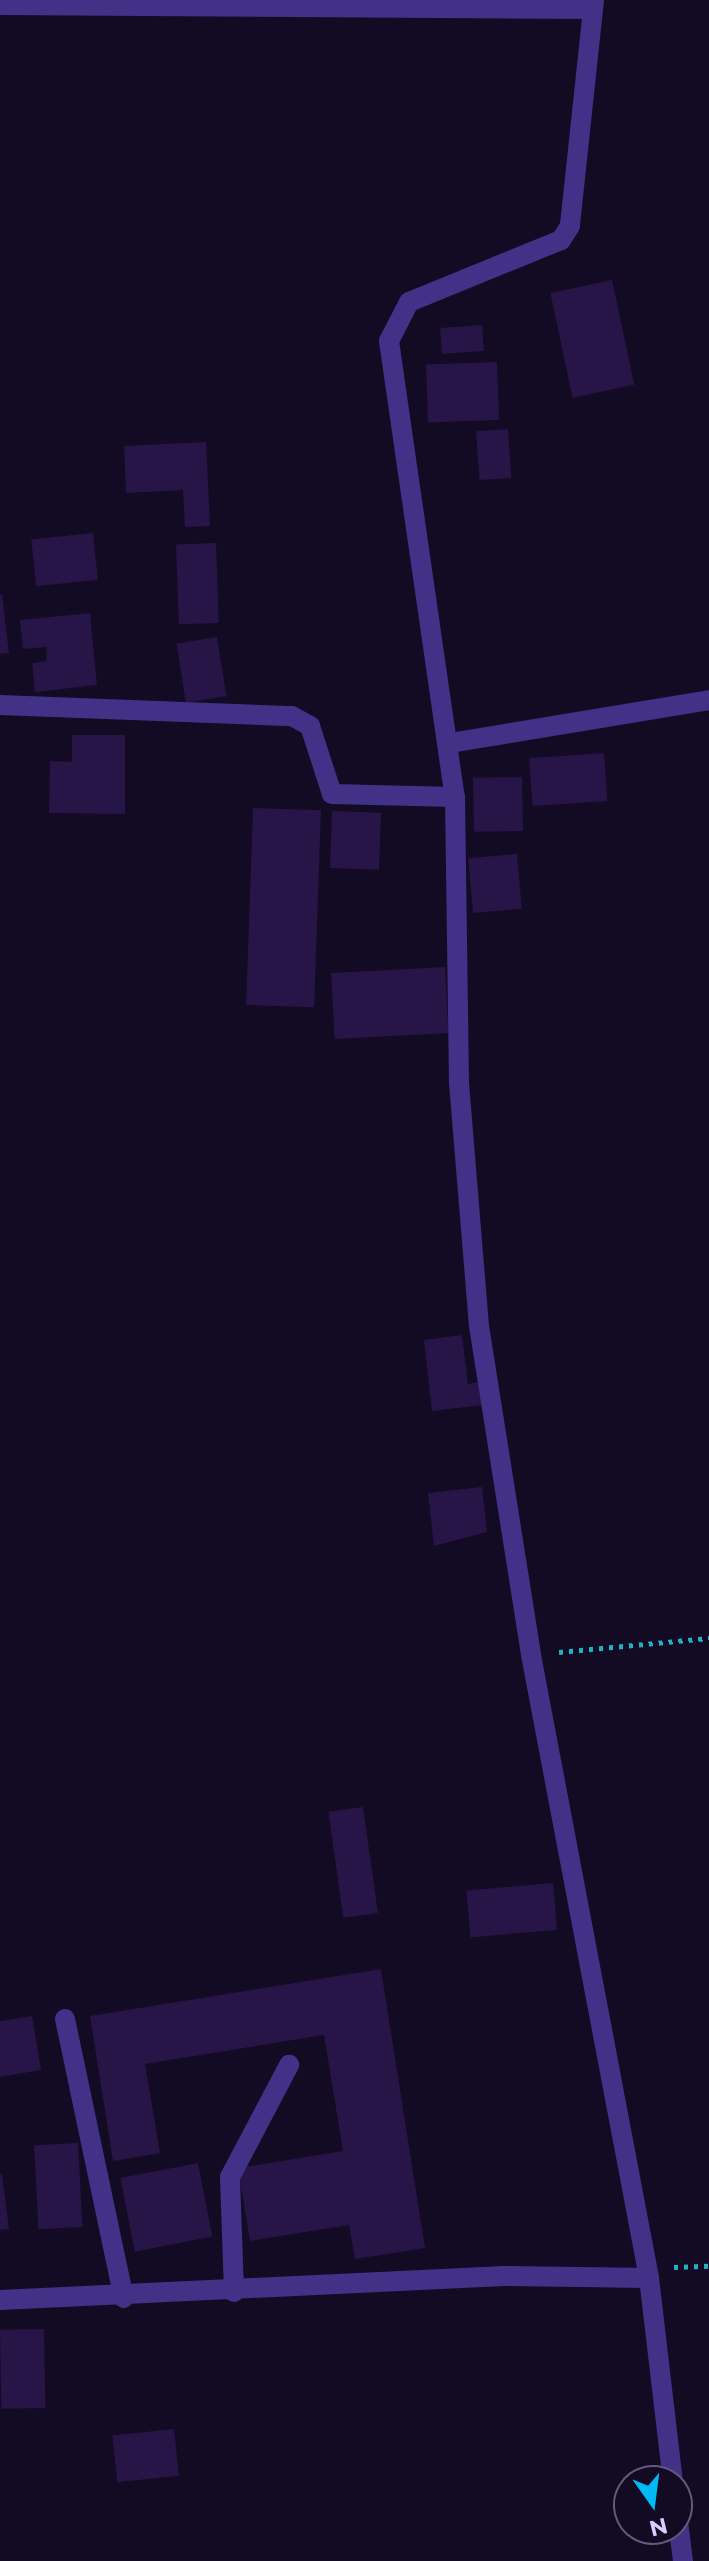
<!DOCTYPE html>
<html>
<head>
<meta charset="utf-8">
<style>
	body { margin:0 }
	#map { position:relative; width:709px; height:2561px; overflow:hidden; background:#130b23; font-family:Montserrat,sans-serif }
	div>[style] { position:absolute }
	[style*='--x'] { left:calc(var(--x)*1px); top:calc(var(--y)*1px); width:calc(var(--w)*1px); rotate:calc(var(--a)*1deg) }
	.building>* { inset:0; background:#261546; transform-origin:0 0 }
	.path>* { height:5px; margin-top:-2.5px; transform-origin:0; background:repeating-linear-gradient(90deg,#21b1bf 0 4px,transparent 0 10px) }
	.minor>* { height:20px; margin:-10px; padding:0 10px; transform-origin:10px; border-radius:10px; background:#413187 }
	span { translate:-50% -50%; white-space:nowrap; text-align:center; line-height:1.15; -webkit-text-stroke:8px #130b23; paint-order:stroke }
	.north { position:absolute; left:613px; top:2465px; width:80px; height:80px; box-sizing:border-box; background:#130b23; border:2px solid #63597b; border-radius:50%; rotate:166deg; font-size:22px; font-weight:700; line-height:32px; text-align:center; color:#dacdff }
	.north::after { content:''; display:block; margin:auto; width:28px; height:36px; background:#00baf8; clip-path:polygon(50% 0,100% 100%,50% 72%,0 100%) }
</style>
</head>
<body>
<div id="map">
	<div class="building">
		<div style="left:612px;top:280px;width:107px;height:63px;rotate:78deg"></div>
		<div style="left:482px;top:325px;width:26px;height:42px;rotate:86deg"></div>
		<div style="left:497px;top:362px;width:58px;height:71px;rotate:88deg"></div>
		<div style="left:508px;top:429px;width:49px;height:32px;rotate:86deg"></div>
		<div style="clip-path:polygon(206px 442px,210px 526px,185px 527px,183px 490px,126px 493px,124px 446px)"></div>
		<div style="left:93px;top:533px;width:47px;height:62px;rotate:84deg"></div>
		<div style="left:216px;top:543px;width:80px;height:40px;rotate:88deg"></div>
		<div style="clip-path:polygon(2px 594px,9px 653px,0 654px,0 595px)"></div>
		<div style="clip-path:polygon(90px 613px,97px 685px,35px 692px,32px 663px,47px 661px,46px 647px,23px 649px,20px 620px)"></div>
		<div style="left:217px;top:637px;width:60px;height:41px;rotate:81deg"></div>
		<div style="clip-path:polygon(72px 735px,125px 735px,125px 814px,49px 813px,50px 761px,72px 762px)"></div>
		<div style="left:604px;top:753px;width:48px;height:75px;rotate:86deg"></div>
		<div style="left:522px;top:777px;width:54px;height:49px;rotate:89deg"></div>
		<div style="left:253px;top:808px;width:68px;height:197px;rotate:2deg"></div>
		<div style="left:332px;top:811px;width:49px;height:57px;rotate:2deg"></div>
		<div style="left:517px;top:854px;width:55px;height:49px;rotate:85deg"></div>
		<div style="left:445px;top:967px;width:66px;height:114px;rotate:87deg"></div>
		<div style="clip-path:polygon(462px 1335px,468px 1384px,479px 1382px,482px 1405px,432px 1411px,424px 1340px)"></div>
		<div style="clip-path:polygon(482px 1487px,487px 1532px,434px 1546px,428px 1493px)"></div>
		<div style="left:363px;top:1807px;width:107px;height:35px;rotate:82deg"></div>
		<div style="left:553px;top:1883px;width:47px;height:87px;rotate:85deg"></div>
		<div style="clip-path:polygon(381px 1969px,425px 2248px,355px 2259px,349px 2225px,250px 2241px,238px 2168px,343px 2151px,324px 2035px,145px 2064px,160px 2153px,113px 2161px,90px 2016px)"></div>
		<div style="clip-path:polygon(32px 2016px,41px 2070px,0 2077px,0 2021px)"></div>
		<div style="left:78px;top:2143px;width:84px;height:44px;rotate:87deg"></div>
		<div style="left:198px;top:2163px;width:75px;height:79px;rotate:79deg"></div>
		<div style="clip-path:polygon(2px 2174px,9px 2229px,0 2230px,0 2175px)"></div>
		<div style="left:44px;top:2329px;width:79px;height:44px;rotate:89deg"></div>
		<div style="left:174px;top:2429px;width:47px;height:62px;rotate:84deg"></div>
	</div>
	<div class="path">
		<div style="--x:559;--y:1652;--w:151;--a:-5.3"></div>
		<div style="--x:674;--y:2267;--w:35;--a:-2"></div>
	</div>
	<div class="minor">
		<div style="--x:594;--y:0;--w:227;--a:96.1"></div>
		<div style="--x:570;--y:226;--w:17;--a:123"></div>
		<div style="--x:561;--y:240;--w:164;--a:157.8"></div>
		<div style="--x:409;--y:302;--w:44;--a:117.1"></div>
		<div style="--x:389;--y:341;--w:461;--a:81.8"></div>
		<div style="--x:455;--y:797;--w:286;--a:89.2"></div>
		<div style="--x:459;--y:1083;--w:244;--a:85.3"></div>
		<div style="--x:479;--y:1326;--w:333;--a:81"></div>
		<div style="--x:531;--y:1655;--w:634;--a:79.27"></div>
		<div style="--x:0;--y:5;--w:593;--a:0.39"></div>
		<div style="--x:0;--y:705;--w:292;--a:2.2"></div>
		<div style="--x:292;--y:716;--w:21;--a:29"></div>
		<div style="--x:310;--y:726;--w:71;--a:72.1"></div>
		<div style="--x:332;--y:794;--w:123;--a:1.4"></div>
		<div style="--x:450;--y:743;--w:263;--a:-9.4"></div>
		<div style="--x:65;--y:2019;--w:285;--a:78.1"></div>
		<div style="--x:234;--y:2292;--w:115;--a:-92"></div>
		<div style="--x:230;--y:2177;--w:127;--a:-62.2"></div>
		<div style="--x:0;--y:2300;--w:505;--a:-2.73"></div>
		<div style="--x:504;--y:2276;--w:145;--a:0.8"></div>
		<div style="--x:649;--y:2278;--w:204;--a:83.3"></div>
		<div style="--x:677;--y:2514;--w:47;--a:82.7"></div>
	</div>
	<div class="north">N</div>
</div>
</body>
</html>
